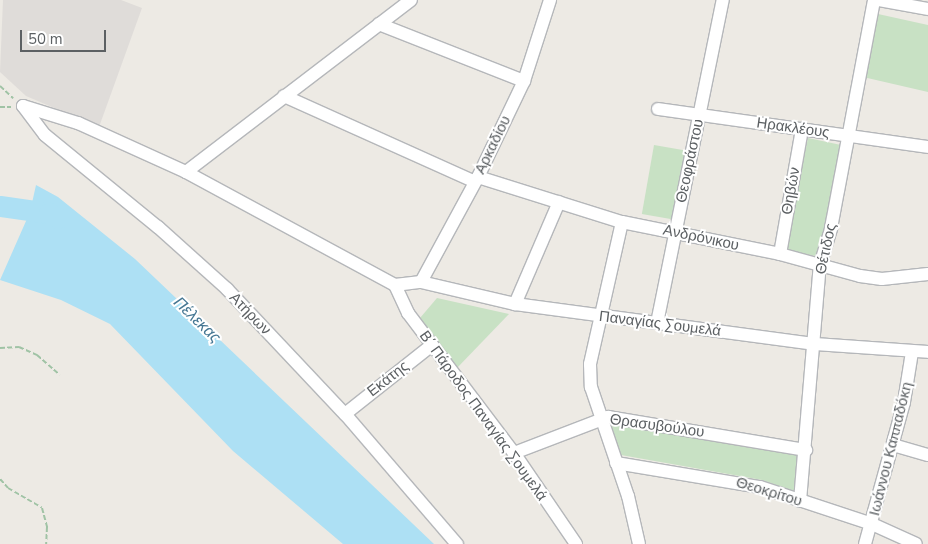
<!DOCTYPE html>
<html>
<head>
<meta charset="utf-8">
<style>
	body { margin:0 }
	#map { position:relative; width:928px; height:544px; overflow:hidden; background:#edeae4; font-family:"Nunito Sans",sans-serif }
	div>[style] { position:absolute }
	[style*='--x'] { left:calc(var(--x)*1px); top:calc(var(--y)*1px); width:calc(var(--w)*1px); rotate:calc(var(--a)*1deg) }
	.industrial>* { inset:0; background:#dfdcd9 }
	.green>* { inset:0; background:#c8e1c4; transform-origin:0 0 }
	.water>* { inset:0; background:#ade0f4 }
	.river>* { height:21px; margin:-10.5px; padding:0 10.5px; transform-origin:10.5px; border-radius:10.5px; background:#ade0f4 }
	.path>* { height:2px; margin-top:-1px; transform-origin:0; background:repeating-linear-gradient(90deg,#a0c3a5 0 5px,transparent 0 7.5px) }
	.roads { filter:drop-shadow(1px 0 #b5b7ba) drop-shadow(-1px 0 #b5b7ba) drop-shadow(0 1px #b5b7ba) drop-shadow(0 -1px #b5b7ba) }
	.minor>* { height:12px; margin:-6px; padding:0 6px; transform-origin:6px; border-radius:6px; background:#fff }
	span { translate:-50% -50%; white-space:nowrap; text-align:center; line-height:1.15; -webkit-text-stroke:4px #fff; paint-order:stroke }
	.street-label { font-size:15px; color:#5c6063 }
	.water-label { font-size:16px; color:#467793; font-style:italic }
	.scale { position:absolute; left:20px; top:30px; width:86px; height:22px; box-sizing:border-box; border:2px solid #5c6063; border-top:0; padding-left:6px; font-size:15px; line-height:18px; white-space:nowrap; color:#5c6063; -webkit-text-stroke:4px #fff; paint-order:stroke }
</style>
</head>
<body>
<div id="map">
	<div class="industrial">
		<div style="clip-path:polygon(3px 0,121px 0,142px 8px,99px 127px,26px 96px,0 72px)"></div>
	</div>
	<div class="green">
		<div style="clip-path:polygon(878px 14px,928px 25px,928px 92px,863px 77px)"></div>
		<div style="left:808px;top:138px;width:35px;height:114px;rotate:12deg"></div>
		<div style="left:654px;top:145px;width:35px;height:70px;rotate:10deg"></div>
		<div style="clip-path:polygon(437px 298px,509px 314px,457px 368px,420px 318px)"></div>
		<div style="clip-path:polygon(610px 421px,799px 454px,797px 492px,762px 480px,621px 455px)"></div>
	</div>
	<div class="water">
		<div style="clip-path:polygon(36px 185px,58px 197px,135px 259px,434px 544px,343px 544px,233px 451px,110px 324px,61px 300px,0 280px,30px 212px)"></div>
	</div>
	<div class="river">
		<div style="--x:0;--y:206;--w:49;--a:8.1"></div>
		<div style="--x:49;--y:213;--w:10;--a:29"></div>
	</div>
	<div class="path">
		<div style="--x:0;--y:86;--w:18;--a:43"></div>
		<div style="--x:0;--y:107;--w:11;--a:0"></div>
		<div style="--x:0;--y:348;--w:19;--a:-3"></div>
		<div style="--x:19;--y:347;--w:20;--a:24"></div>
		<div style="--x:37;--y:355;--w:30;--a:41"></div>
		<div style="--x:0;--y:479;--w:12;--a:48"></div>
		<div style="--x:8;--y:488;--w:39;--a:30"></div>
		<div style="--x:42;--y:508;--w:20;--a:75"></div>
		<div style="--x:47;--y:527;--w:17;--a:93"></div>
	</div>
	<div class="roads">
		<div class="minor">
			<div style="--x:878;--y:0;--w:51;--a:10.2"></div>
			<div style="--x:379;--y:24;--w:156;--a:21.5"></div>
			<div style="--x:284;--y:96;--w:209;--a:24.2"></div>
			<div style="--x:23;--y:106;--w:36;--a:53"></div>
			<div style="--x:45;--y:135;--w:146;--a:39.2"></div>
			<div style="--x:158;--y:227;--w:93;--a:41.9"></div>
			<div style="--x:227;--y:289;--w:172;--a:46.7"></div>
			<div style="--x:345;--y:414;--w:172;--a:49.3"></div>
			<div style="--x:23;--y:106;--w:58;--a:17.2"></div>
			<div style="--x:78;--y:123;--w:119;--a:24.4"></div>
			<div style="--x:186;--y:172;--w:238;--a:28.4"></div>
			<div style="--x:658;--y:109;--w:273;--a:8"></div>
			<div style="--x:186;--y:172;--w:283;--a:-37.4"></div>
			<div style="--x:478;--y:177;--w:151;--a:17.4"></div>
			<div style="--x:622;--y:222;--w:161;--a:11.4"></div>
			<div style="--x:780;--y:254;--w:83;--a:15.4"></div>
			<div style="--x:860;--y:276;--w:22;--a:8"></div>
			<div style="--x:882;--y:279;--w:46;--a:-6.2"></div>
			<div style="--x:622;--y:222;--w:146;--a:102.7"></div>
			<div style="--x:590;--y:364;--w:23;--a:88"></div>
			<div style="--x:591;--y:387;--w:115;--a:71.3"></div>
			<div style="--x:628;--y:496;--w:49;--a:77.1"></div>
			<div style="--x:780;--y:254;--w:127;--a:-80"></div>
			<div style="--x:421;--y:282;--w:119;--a:-61.5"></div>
			<div style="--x:478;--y:177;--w:106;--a:-64.4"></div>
			<div style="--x:524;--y:81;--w:85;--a:-72.2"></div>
			<div style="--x:395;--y:285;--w:26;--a:-7"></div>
			<div style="--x:421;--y:282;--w:97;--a:13.2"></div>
			<div style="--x:515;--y:304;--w:303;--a:7.6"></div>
			<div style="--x:815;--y:344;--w:113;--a:4"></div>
			<div style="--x:395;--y:285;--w:31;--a:65"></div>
			<div style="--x:408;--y:313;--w:176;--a:52.9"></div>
			<div style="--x:514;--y:453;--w:110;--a:55.7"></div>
			<div style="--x:515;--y:304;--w:111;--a:-66.7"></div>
			<div style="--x:657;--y:323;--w:330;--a:-78.5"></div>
			<div style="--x:345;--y:414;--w:111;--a:-38.4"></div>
			<div style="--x:893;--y:445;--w:36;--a:16"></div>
			<div style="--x:514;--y:453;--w:101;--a:-21"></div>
			<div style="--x:608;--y:417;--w:201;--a:9.5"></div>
			<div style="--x:616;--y:463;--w:146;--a:9.5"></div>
			<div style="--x:760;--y:487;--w:118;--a:18.3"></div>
			<div style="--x:872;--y:524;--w:48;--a:24.4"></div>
			<div style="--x:800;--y:501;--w:237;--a:-85.2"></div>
			<div style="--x:820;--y:265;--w:39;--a:-73"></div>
			<div style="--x:831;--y:228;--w:232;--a:-79.3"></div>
			<div style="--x:865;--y:544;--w:147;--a:-74.6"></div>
			<div style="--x:904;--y:402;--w:51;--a:-80.9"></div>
		</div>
	</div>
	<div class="street-label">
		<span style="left:793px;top:128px;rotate:8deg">Ηρακλέους</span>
		<span style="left:493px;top:145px;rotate:-64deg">Αρκαδίου</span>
		<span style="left:690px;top:161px;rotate:-78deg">Θεοφράστου</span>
		<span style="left:791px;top:191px;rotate:-80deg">Θηβών</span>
		<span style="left:701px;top:238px;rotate:12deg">Ανδρόνικου</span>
		<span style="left:826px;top:249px;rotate:-78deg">Θέτιδος</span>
		<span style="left:250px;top:314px;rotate:46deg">Ατήρων</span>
		<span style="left:660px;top:324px;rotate:7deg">Παναγίας Σουμελά</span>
		<span style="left:388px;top:379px;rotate:-38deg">Εκάτης</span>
		<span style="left:483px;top:416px;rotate:54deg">Β΄ Πάροδος Παναγίας Σουμελά</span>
		<span style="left:657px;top:426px;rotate:8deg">Θρασυβούλου</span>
		<span style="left:891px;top:449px;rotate:-76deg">Ιωάννου Καππαδόκη</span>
		<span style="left:769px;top:492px;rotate:17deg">Θεοκρίτου</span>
	</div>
	<div class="water-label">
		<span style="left:197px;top:320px;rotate:44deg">Πέλεκας</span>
	</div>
	<div class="scale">50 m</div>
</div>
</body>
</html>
